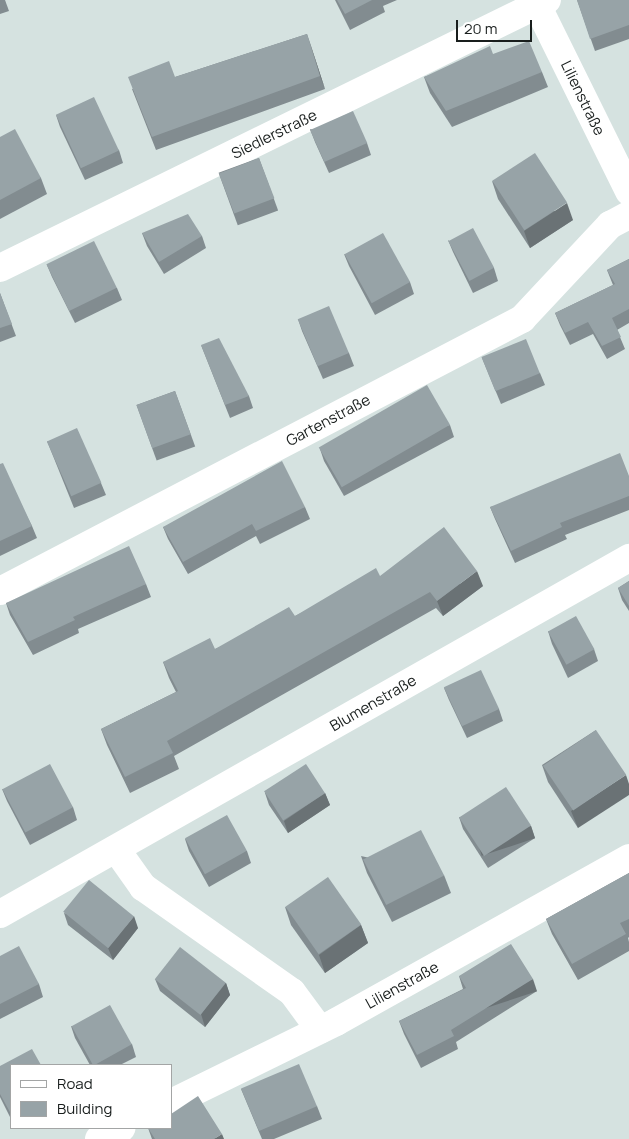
<!DOCTYPE html>
<html>
<head>
<meta charset="utf-8">
<style>
	body { margin:0 }
	#map { position:relative; width:629px; height:1139px; overflow:hidden; background:#d5e2e0; font-family:Manrope,sans-serif }
	div>[style] { position:absolute }
	[style*='--x'] { left:calc(var(--x)*1px); top:calc(var(--y)*1px); width:calc(var(--w)*1px); rotate:calc(var(--a)*1deg) }
	.minor>* { height:28px; margin:-14px; padding:0 14px; transform-origin:14px; border-radius:14px; background:#fff }
	.wall>* { inset:0; background:#828c90; transform-origin:0 0 }
	.shaded-wall>* { inset:0; background:#6a7275; transform-origin:0 0 }
	.building>* { inset:0; background:#97a3a7; transform-origin:0 0 }
	span { translate:-50% -50%; white-space:nowrap; text-align:center; line-height:1.15; -webkit-text-stroke:4px #fff; paint-order:stroke }
	.street-label { font-size:15px; color:#191e1d }
	.legend { position:absolute; left:10px; top:1064px; width:162px; height:65px; box-sizing:border-box; background:#fff; border:1px solid #a3a5a5; margin:0; padding:6px 9px; list-style:none; font-size:15px; color:#191e1d }
	.legend li { display:flex; align-items:center; gap:10px; height:25px }
	.legend b { width:25px; border:1px solid #a3a5a5 }
	.scale { position:absolute; left:456px; top:20px; width:76px; height:22px; box-sizing:border-box; border:2px solid #191e1d; border-top:0; padding-left:6px; font-size:15px; line-height:18px; white-space:nowrap; color:#191e1d; -webkit-text-stroke:4px #fff; paint-order:stroke }
</style>
</head>
<body>
<div id="map">
	<div class="minor">
		<div style="--x:537;--y:5;--w:208;--a:63.7"></div>
		<div style="--x:0;--y:268;--w:609;--a:-26.1"></div>
		<div style="--x:0;--y:591;--w:589;--a:-27.52"></div>
		<div style="--x:522;--y:319;--w:129;--a:-46.9"></div>
		<div style="--x:610;--y:225;--w:21;--a:-28"></div>
		<div style="--x:116;--y:849;--w:47;--a:54.6"></div>
		<div style="--x:143;--y:887;--w:182;--a:35.2"></div>
		<div style="--x:292;--y:992;--w:47;--a:53.6"></div>
		<div style="--x:0;--y:914;--w:723;--a:-29.51"></div>
		<div style="--x:171;--y:1103;--w:184;--a:-26.1"></div>
		<div style="--x:336;--y:1022;--w:336;--a:-29.2"></div>
		<div style="--x:99;--y:1139;--w:25;--a:-26"></div>
	</div>
	<div class="wall">
		<div style="clip-path:polygon(0 0,5px 0,9px 11px,0 14px)"></div>
		<div style="clip-path:polygon(335px 0,397px 0,383px 6px,385px 12px,350px 30px)"></div>
		<div style="clip-path:polygon(577px 0,629px 0,629px 39px,595px 51px)"></div>
		<div style="clip-path:polygon(307px 34px,325px 89px,156px 150px,132px 89px,175px 77px)"></div>
		<div style="clip-path:polygon(493px 54px,542px 72px,548px 87px,452px 127px,430px 93px,424px 77px)"></div>
		<div style="clip-path:polygon(56px 115px,119px 150px,123px 163px,85px 180px,60px 127px)"></div>
		<div style="clip-path:polygon(310px 129px,367px 143px,371px 155px,329px 173px,315px 142px)"></div>
		<div style="clip-path:polygon(0 137px,41px 178px,47px 194px,0 219px)"></div>
		<div style="left:259px;top:158px;width:56px;height:43px;rotate:70deg"></div>
		<div style="clip-path:polygon(492px 181px,573px 220px,530px 248px,498px 199px)"></div>
		<div style="clip-path:polygon(142px 233px,202px 236px,206px 248px,164px 274px,147px 246px)"></div>
		<div style="clip-path:polygon(448px 240px,494px 268px,498px 281px,473px 293px,453px 252px)"></div>
		<div style="clip-path:polygon(344px 254px,410px 282px,414px 294px,375px 315px,349px 266px)"></div>
		<div style="clip-path:polygon(629px 259px,629px 323px,617px 330px,625px 349px,607px 359px,593px 334px,570px 345px,560px 325px,555px 313px,613px 285px,607px 270px)"></div>
		<div style="clip-path:polygon(47px 265px,117px 288px,122px 300px,75px 323px,52px 277px)"></div>
		<div style="clip-path:polygon(0 293px,16px 336px,0 342px)"></div>
		<div style="clip-path:polygon(298px 319px,349px 353px,354px 366px,323px 379px,302px 331px)"></div>
		<div style="clip-path:polygon(201px 345px,249px 396px,253px 408px,230px 418px)"></div>
		<div style="clip-path:polygon(482px 358px,540px 373px,545px 385px,501px 404px)"></div>
		<div style="left:175px;top:391px;width:59px;height:41px;rotate:70deg"></div>
		<div style="clip-path:polygon(450px 425px,454px 437px,344px 496px,324px 461px,320px 449px)"></div>
		<div style="clip-path:polygon(47px 441px,101px 483px,106px 495px,74px 508px)"></div>
		<div style="clip-path:polygon(0 464px,32px 526px,37px 538px,0 556px)"></div>
		<div style="clip-path:polygon(629px 476px,629px 510px,565px 535px,567px 539px,515px 563px,495px 519px,490px 507px)"></div>
		<div style="clip-path:polygon(305px 507px,310px 519px,260px 544px,256px 536px,188px 574px,168px 539px,163px 527px)"></div>
		<div style="clip-path:polygon(380px 576px,483px 586px,443px 616px,436px 608px,174px 756px,179px 769px,130px 793px,107px 745px,101px 729px,176px 692px,169px 678px,163px 662px,215px 649px,295px 616px)"></div>
		<div style="clip-path:polygon(629px 581px,629px 611px,622px 600px,618px 588px)"></div>
		<div style="clip-path:polygon(146px 584px,151px 597px,78px 629px,79px 633px,33px 655px,10px 615px,6px 603px)"></div>
		<div style="clip-path:polygon(548px 631px,594px 649px,598px 661px,568px 678px,552px 644px)"></div>
		<div style="clip-path:polygon(444px 688px,499px 709px,503px 721px,467px 738px,449px 700px)"></div>
		<div style="clip-path:polygon(596px 730px,578px 828px,548px 782px,542px 765px)"></div>
		<div style="clip-path:polygon(2px 789px,73px 807px,77px 820px,30px 845px,7px 801px)"></div>
		<div style="clip-path:polygon(265px 793px,325px 793px,330px 805px,288px 833px,269px 805px)"></div>
		<div style="clip-path:polygon(459px 817px,531px 826px,535px 838px,488px 868px,463px 829px)"></div>
		<div style="clip-path:polygon(185px 839px,247px 851px,251px 863px,209px 887px,189px 851px)"></div>
		<div style="clip-path:polygon(361px 856px,444px 875px,451px 893px,392px 922px,367px 873px)"></div>
		<div style="clip-path:polygon(629px 873px,629px 937px,628px 938px,629px 942px,629px 951px,578px 980px,552px 934px,546px 919px)"></div>
		<div style="clip-path:polygon(285px 907px,361px 925px,368px 943px,325px 973px,291px 925px)"></div>
		<div style="clip-path:polygon(64px 913px,138px 928px,113px 960px,68px 925px)"></div>
		<div style="clip-path:polygon(0 956px,39px 984px,43px 997px,0 1019px)"></div>
		<div style="clip-path:polygon(459px 976px,537px 991px,456px 1042px,458px 1049px,421px 1068px,404px 1034px,399px 1021px,463px 989px)"></div>
		<div style="clip-path:polygon(155px 979px,226px 983px,230px 995px,205px 1027px,160px 991px)"></div>
		<div style="clip-path:polygon(71px 1026px,132px 1044px,136px 1057px,120px 1065px,90px 1065px,75px 1038px)"></div>
		<div style="clip-path:polygon(11px 1065px,11px 1119px,0 1097px,0 1066px)"></div>
		<div style="clip-path:polygon(241px 1089px,317px 1106px,322px 1119px,274px 1139px,262px 1139px)"></div>
		<div style="clip-path:polygon(148px 1128px,224px 1139px,152px 1139px)"></div>
	</div>
	<div class="shaded-wall">
		<div style="clip-path:polygon(307px 34px,311px 46px,325px 89px,320px 76px)"></div>
		<div style="clip-path:polygon(567px 203px,573px 220px,530px 248px,524px 231px)"></div>
		<div style="clip-path:polygon(477px 571px,483px 586px,443px 616px,437px 601px)"></div>
		<div style="clip-path:polygon(626px 775px,629px 784px,629px 795px,578px 828px,571px 811px)"></div>
		<div style="clip-path:polygon(325px 793px,330px 805px,288px 833px,284px 821px)"></div>
		<div style="left:531px;top:826px;width:13px;height:56px;rotate:72deg"></div>
		<div style="clip-path:polygon(134px 916px,138px 928px,113px 960px,108px 948px)"></div>
		<div style="clip-path:polygon(361px 925px,368px 943px,325px 973px,319px 955px)"></div>
		<div style="left:533px;top:979px;width:13px;height:97px;rotate:72deg"></div>
		<div style="clip-path:polygon(226px 983px,230px 995px,205px 1027px,201px 1014px)"></div>
		<div style="clip-path:polygon(222px 1134px,224px 1139px,214px 1139px)"></div>
	</div>
	<div class="building">
		<div style="clip-path:polygon(337px 0,372px 0,345px 14px)"></div>
		<div style="clip-path:polygon(577px 0,629px 0,629px 25px,590px 39px)"></div>
		<div style="clip-path:polygon(307px 34px,320px 76px,152px 137px,128px 77px,169px 61px,175px 77px)"></div>
		<div style="clip-path:polygon(529px 41px,542px 72px,446px 111px,424px 77px,490px 46px,493px 54px)"></div>
		<div style="left:94px;top:97px;width:59px;height:42px;rotate:65deg"></div>
		<div style="left:353px;top:111px;width:35px;height:47px;rotate:66deg"></div>
		<div style="clip-path:polygon(15px 129px,41px 178px,0 200px,0 137px)"></div>
		<div style="left:535px;top:153px;width:59px;height:51px;rotate:57deg"></div>
		<div style="left:259px;top:158px;width:43px;height:43px;rotate:69deg"></div>
		<div style="clip-path:polygon(188px 214px,202px 236px,159px 262px,142px 233px)"></div>
		<div style="left:473px;top:228px;width:45px;height:28px;rotate:62deg"></div>
		<div style="left:383px;top:233px;width:56px;height:44px;rotate:61deg"></div>
		<div style="left:94px;top:241px;width:52px;height:53px;rotate:64deg"></div>
		<div style="clip-path:polygon(629px 259px,629px 309px,612px 318px,621px 337px,602px 346px,588px 322px,565px 333px,555px 313px,615px 284px,607px 270px)"></div>
		<div style="clip-path:polygon(0 293px,12px 324px,0 328px)"></div>
		<div style="left:329px;top:306px;width:51px;height:34px;rotate:67deg"></div>
		<div style="clip-path:polygon(219px 338px,249px 396px,225px 405px,201px 345px)"></div>
		<div style="left:526px;top:339px;width:37px;height:48px;rotate:68deg"></div>
		<div style="left:427px;top:385px;width:46px;height:125px;rotate:60deg"></div>
		<div style="left:175px;top:391px;width:46px;height:41px;rotate:70deg"></div>
		<div style="left:77px;top:428px;width:60px;height:33px;rotate:66deg"></div>
		<div style="clip-path:polygon(620px 453px,629px 476px,629px 496px,560px 523px,562px 527px,511px 551px,490px 507px)"></div>
		<div style="clip-path:polygon(282px 461px,305px 507px,256px 531px,252px 524px,183px 562px,163px 527px)"></div>
		<div style="clip-path:polygon(3px 463px,32px 526px,0 541px,0 464px)"></div>
		<div style="clip-path:polygon(444px 527px,477px 571px,437px 601px,430px 592px,167px 741px,173px 753px,125px 777px,101px 729px,178px 691px,163px 662px,210px 638px,215px 649px,289px 607px,295px 616px,376px 568px,380px 576px)"></div>
		<div style="clip-path:polygon(129px 546px,146px 584px,73px 617px,75px 620px,28px 642px,6px 603px)"></div>
		<div style="clip-path:polygon(629px 581px,629px 606px,618px 588px)"></div>
		<div style="left:576px;top:616px;width:38px;height:32px;rotate:61deg"></div>
		<div style="left:481px;top:670px;width:43px;height:41px;rotate:65deg"></div>
		<div style="left:596px;top:730px;width:54px;height:64px;rotate:56deg"></div>
		<div style="left:50px;top:764px;width:49px;height:54px;rotate:62deg"></div>
		<div style="left:306px;top:764px;width:35px;height:50px;rotate:57deg"></div>
		<div style="left:506px;top:787px;width:46px;height:56px;rotate:57deg"></div>
		<div style="left:227px;top:815px;width:41px;height:48px;rotate:61deg"></div>
		<div style="left:421px;top:830px;width:51px;height:65px;rotate:63deg"></div>
		<div style="clip-path:polygon(629px 873px,629px 919px,620px 923px,626px 934px,572px 964px,546px 919px)"></div>
		<div style="left:328px;top:877px;width:58px;height:52px;rotate:55deg"></div>
		<div style="left:89px;top:880px;width:58px;height:41px;rotate:39deg"></div>
		<div style="clip-path:polygon(511px 944px,533px 979px,451px 1030px,454px 1036px,417px 1055px,399px 1021px,466px 988px,459px 976px)"></div>
		<div style="clip-path:polygon(19px 946px,39px 984px,0 1004px,0 956px)"></div>
		<div style="left:180px;top:947px;width:58px;height:41px;rotate:38deg"></div>
		<div style="left:110px;top:1005px;width:45px;height:44px;rotate:61deg"></div>
		<div style="clip-path:polygon(32px 1049px,41px 1065px,11px 1065px,11px 1114px,0 1094px,0 1066px)"></div>
		<div style="left:299px;top:1064px;width:46px;height:63px;rotate:67deg"></div>
		<div style="clip-path:polygon(198px 1096px,222px 1134px,214px 1139px,155px 1139px,148px 1128px,171px 1128px,171px 1114px)"></div>
	</div>
	<div class="street-label">
		<span style="left:583px;top:98px;rotate:64deg">Lilienstraße</span>
		<span style="left:274px;top:134px;rotate:-26deg">Siedlerstraße</span>
		<span style="left:328px;top:420px;rotate:-28deg">Gartenstraße</span>
		<span style="left:373px;top:703px;rotate:-30deg">Blumenstraße</span>
		<span style="left:402px;top:985px;rotate:-29deg">Lilienstraße</span>
	</div>
	<ul class="legend">
	<li><b style="height:6px;background:#fff"></b>Road</li>
	<li><b style="height:14px;background:#97a3a7"></b>Building</li>
	</ul>
	<div class="scale">20 m</div>
</div>
</body>
</html>
